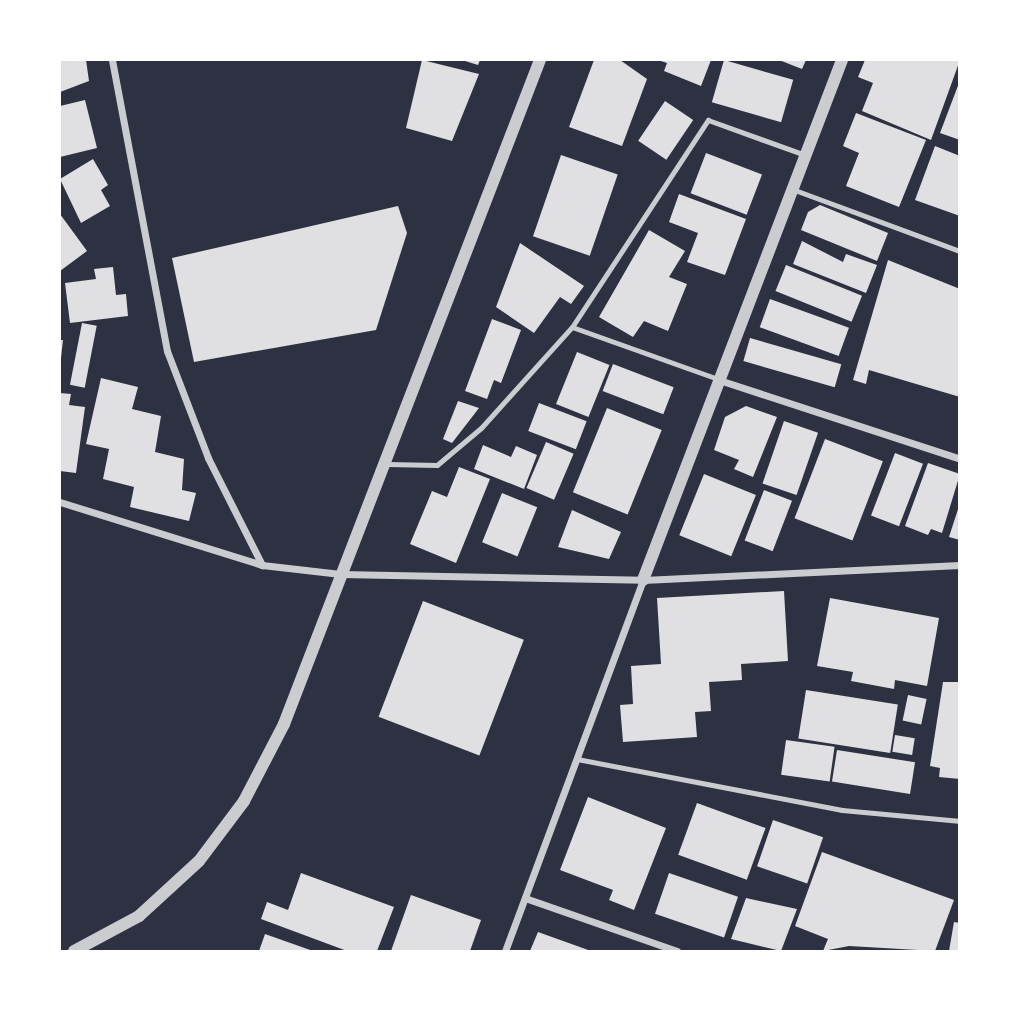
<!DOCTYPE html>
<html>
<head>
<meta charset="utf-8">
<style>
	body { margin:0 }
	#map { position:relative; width:1019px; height:1011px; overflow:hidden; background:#2d3142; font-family:Signika,sans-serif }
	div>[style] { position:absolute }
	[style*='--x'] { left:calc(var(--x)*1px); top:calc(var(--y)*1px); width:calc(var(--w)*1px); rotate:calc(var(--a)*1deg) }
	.building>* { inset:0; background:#e0e0e3; transform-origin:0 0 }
	.service>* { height:5px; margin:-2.5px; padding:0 2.5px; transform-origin:2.5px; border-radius:2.5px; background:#caccd0 }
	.minor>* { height:7px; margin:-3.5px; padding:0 3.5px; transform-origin:3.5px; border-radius:3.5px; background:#caccd0 }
	.tertiary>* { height:12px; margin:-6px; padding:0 6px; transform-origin:6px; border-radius:6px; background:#caccd0 }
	span { translate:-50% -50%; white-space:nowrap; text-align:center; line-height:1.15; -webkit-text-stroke:6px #fff; paint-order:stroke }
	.frame { position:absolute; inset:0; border:61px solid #fff; pointer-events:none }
</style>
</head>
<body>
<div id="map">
	<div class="building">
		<div style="clip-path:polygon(60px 60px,86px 60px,89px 81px,60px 92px)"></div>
		<div style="clip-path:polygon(422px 60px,479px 74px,452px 141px,406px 128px)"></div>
		<div style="clip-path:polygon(462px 60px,480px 60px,478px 65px)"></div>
		<div style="clip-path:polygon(594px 60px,620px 60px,647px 79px,622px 146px,569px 127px)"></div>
		<div style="clip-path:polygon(658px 60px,711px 60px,701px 86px,664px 71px,667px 63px)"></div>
		<div style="left:724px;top:60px;width:72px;height:44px;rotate:16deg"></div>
		<div style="clip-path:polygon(779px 60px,806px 60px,802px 69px)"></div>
		<div style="clip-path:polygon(865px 60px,960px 60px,931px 140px,862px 111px,873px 83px,858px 77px)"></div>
		<div style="clip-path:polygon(959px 83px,960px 83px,960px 140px,940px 133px)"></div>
		<div style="clip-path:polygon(85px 100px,97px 148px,60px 157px,60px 106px)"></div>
		<div style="left:665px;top:101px;width:34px;height:48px;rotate:34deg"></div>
		<div style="clip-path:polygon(856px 113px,926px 140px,899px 207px,846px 186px,859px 153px,843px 146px)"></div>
		<div style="clip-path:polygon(935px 146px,960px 156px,960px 216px,915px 200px)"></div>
		<div style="left:706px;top:153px;width:60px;height:43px;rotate:21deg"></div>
		<div style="left:561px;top:155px;width:60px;height:86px;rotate:19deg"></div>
		<div style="clip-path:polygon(93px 159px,108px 185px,101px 190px,110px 206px,81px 223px,60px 179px)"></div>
		<div style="clip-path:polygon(679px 194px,746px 219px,725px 275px,687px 262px,698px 233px,669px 222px)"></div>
		<div style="clip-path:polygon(820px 205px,888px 233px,877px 261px,801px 230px,808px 212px)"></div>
		<div style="clip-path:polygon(398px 206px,407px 233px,376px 330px,194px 362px,172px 258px)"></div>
		<div style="clip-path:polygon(60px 214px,87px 251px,60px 271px)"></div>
		<div style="clip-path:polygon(649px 230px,685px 251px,669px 277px,687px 284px,668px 331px,644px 321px,633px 337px,599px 317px)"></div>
		<div style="clip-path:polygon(802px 241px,843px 262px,846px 254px,877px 265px,866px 293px,793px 264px)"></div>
		<div style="clip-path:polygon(520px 243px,584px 286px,571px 304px,560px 297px,534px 333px,496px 307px)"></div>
		<div style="clip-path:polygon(888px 260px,960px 289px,960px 397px,869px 370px,866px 384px,853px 380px)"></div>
		<div style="left:786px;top:265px;width:82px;height:28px;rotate:22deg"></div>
		<div style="clip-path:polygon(113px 267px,116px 295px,126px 294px,128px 316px,70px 323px,65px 283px,96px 279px,94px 269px)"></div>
		<div style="left:770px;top:299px;width:84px;height:30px;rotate:20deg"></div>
		<div style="clip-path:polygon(492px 319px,521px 330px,501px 383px,494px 380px,487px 399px,465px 391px)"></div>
		<div style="left:82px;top:323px;width:15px;height:63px;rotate:11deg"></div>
		<div style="left:750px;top:338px;width:95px;height:24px;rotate:16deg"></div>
		<div style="clip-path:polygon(60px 340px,63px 340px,61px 358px,60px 358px)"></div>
		<div style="left:577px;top:352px;width:35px;height:56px;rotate:22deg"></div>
		<div style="left:613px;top:364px;width:65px;height:29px;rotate:21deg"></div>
		<div style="clip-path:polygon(101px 378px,138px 387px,132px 409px,161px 416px,155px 452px,184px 459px,182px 490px,196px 493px,189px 521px,130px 507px,134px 487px,103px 479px,109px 449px,86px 444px)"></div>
		<div style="clip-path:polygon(60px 393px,71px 394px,69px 405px,85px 407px,76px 473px,60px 471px)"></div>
		<div style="clip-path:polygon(458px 401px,479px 408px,452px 443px,443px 439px)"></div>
		<div style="left:539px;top:403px;width:51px;height:30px;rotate:21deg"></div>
		<div style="clip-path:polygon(746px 406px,777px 417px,753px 477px,734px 469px,739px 460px,714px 450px,725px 417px)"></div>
		<div style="left:607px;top:408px;width:59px;height:91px;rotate:22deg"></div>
		<div style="left:784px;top:421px;width:36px;height:66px;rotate:19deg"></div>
		<div style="left:825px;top:439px;width:62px;height:85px;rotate:21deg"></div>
		<div style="left:546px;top:442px;width:30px;height:50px;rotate:23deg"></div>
		<div style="clip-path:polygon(483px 445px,511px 457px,516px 446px,537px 455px,524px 489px,474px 469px)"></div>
		<div style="left:895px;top:453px;width:30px;height:67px;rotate:21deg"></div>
		<div style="clip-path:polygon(928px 463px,960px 474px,942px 533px,931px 529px,928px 535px,905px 526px)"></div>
		<div style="clip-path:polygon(459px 467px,490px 479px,456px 563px,410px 544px,432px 491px,447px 497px)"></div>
		<div style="left:704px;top:474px;width:56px;height:66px;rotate:22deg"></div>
		<div style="left:764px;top:490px;width:30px;height:54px;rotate:21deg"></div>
		<div style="left:502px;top:493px;width:38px;height:53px;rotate:22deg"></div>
		<div style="clip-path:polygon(960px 503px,960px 540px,949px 537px)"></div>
		<div style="clip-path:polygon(572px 510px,621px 532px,609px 559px,558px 547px)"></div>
		<div style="clip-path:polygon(784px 591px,788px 661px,741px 664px,742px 680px,709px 682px,711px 711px,695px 712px,697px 737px,623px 742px,620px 705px,633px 704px,631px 666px,661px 664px,657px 598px)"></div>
		<div style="clip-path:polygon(830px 598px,939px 618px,927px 686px,895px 680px,894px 689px,851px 681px,853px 672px,817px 666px)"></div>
		<div style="left:423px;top:601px;width:108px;height:124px;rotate:21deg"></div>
		<div style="clip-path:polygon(943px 682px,960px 682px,960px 779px,939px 777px,940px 768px,930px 766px)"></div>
		<div style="left:806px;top:690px;width:93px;height:49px;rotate:9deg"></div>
		<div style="left:908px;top:695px;width:19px;height:26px;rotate:12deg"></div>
		<div style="left:895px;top:735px;width:20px;height:17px;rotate:9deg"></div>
		<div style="left:786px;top:740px;width:49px;height:35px;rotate:8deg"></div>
		<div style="left:837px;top:750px;width:79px;height:32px;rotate:9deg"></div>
		<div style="clip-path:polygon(588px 797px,666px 828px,634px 910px,609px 900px,613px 890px,560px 870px)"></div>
		<div style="left:697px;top:803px;width:73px;height:55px;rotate:20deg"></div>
		<div style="left:773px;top:820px;width:53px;height:49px;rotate:19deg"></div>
		<div style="clip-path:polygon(822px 852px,954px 900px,935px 951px,849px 946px,823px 951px,828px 939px,795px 926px)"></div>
		<div style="clip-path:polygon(301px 873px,394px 907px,377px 951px,347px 951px,261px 919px,267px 902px,288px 910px)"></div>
		<div style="left:669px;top:873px;width:73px;height:43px;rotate:19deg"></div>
		<div style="clip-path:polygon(411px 895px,481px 920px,470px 951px,391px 951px)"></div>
		<div style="clip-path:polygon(746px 898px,797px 909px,781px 951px,731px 939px)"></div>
		<div style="clip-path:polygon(954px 922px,960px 923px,960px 951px,949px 951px)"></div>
		<div style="clip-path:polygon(538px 932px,591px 951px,530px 951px)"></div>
		<div style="clip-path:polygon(265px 934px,313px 951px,259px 951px)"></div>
	</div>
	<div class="service">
		<div style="--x:792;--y:189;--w:179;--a:20.3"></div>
		<div style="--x:572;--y:327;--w:155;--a:19.6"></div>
		<div style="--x:387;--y:464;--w:50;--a:1.1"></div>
		<div style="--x:437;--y:465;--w:57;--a:-40.1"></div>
		<div style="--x:481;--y:428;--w:136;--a:-48"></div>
		<div style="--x:572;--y:327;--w:248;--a:-56.7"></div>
		<div style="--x:708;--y:120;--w:103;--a:19.8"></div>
		<div style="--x:577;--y:759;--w:270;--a:10.9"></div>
		<div style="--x:842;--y:810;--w:119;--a:5.3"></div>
	</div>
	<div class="minor">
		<div style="--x:112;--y:60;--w:296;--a:79.3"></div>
		<div style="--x:167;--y:351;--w:115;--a:69"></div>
		<div style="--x:208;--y:458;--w:120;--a:63.2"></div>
		<div style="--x:262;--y:565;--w:79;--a:6.6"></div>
		<div style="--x:340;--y:574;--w:303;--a:1.1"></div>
		<div style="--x:643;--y:580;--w:317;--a:-2.7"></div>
		<div style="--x:719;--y:380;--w:254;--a:18.1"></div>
		<div style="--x:60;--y:502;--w:212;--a:17.3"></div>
		<div style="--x:525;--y:898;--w:161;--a:19.2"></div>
		<div style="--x:505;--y:951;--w:396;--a:-69.6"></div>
	</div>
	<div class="tertiary">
		<div style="--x:643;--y:580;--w:557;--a:-69.06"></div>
		<div style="--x:74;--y:951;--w:74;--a:-28.3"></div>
		<div style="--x:139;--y:916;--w:81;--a:-42.5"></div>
		<div style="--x:199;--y:861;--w:75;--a:-53.1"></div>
		<div style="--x:244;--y:801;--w:87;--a:-62.5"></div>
		<div style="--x:284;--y:724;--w:712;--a:-68.92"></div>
	</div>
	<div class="frame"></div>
</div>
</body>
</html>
